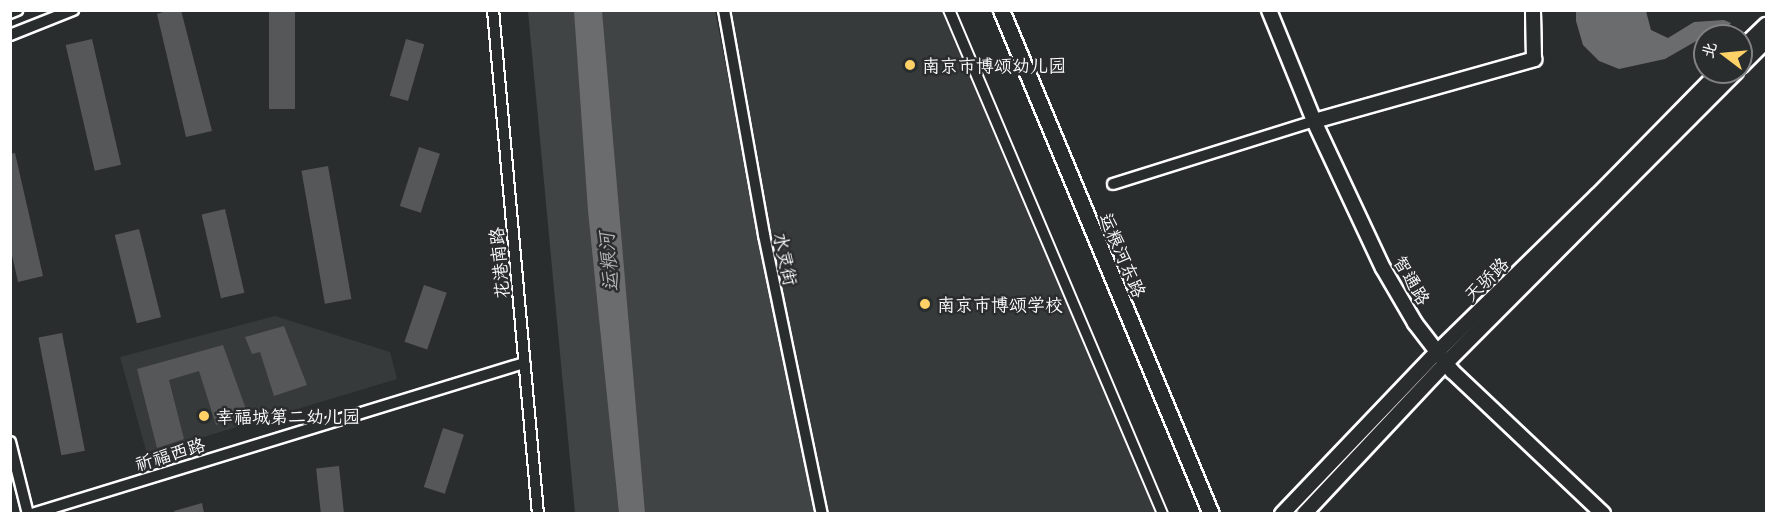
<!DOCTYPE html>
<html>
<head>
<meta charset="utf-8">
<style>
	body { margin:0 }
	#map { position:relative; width:1777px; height:524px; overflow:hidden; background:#2a2d2e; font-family:"Playpen Sans","LXGW WenKai TC",sans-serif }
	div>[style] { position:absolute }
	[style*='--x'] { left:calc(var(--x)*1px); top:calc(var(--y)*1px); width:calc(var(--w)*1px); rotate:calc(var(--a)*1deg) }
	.built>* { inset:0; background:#373a3b }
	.green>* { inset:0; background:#414445 }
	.water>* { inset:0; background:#6a6c6d }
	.building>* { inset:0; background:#555758; transform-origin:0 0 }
	.roads { filter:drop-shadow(2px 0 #fff) drop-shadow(-2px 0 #fff) drop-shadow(0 2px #fff) drop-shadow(0 -2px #fff) }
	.minor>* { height:10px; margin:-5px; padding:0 5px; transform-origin:5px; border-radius:5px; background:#2a2d2e }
	.tertiary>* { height:14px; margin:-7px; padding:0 7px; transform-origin:7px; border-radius:7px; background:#2a2d2e }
	.secondary>* { height:15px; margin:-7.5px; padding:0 7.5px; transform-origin:7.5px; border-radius:7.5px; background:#2a2d2e }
	.tram>* { height:1.5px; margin:-0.75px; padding:0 0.75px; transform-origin:0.75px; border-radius:0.75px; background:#fff }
	.dots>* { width:16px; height:16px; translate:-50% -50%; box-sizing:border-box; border:3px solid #2a2d2e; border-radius:50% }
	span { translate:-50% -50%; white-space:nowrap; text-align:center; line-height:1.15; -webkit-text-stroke:5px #2a2d2e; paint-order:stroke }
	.poi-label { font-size:18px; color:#fff }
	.left { translate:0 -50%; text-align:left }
	.street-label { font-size:18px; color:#fff }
	.water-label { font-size:20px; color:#b4b6b6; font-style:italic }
	.frame { position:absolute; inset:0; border:12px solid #fff; pointer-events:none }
	.north { position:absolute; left:1693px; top:24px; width:60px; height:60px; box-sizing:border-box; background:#2a2d2e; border:2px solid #7f8182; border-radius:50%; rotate:286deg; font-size:16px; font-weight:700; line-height:24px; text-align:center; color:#fff }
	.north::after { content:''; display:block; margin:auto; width:21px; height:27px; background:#ffd166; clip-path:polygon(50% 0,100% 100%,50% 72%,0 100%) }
</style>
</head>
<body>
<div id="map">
	<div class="built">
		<div style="clip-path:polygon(724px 11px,943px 11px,1156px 513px,824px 513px)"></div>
		<div style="clip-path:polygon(275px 316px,390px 352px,397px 379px,147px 454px,120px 357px)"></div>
	</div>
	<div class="green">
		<div style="clip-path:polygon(528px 11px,715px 11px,814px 513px,575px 513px)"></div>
	</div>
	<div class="water">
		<div style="clip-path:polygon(574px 11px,602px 11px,645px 513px,619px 513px,588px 211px)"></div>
		<div style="clip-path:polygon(1576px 11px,1646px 11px,1651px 30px,1668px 38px,1694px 22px,1724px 20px,1731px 23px,1725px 32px,1705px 36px,1665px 59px,1619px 69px,1599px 61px,1583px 45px,1576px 21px)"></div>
	</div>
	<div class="building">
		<div style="clip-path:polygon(169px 10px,181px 10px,212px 131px,186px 137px,157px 14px)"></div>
		<div style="left:269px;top:10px;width:26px;height:99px"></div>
		<div style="left:92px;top:39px;width:129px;height:27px;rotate:77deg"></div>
		<div style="left:406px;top:39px;width:19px;height:59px;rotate:16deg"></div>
		<div style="left:419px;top:147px;width:22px;height:62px;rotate:18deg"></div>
		<div style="clip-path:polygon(15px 153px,43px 276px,18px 282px,10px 246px,10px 154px)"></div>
		<div style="left:328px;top:166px;width:135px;height:27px;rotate:80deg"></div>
		<div style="left:225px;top:209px;width:86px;height:24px;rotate:77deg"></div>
		<div style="left:139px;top:229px;width:91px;height:25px;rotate:76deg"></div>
		<div style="left:424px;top:285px;width:24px;height:60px;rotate:19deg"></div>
		<div style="clip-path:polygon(284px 326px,307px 385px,274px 396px,260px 352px,252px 354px,245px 337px)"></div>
		<div style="left:62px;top:333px;width:120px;height:24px;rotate:79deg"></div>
		<div style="clip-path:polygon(223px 345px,247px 412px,216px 425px,199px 371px,169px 380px,184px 439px,157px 448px,137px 369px)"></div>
		<div style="left:443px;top:428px;width:22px;height:62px;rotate:18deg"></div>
		<div style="left:339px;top:466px;width:47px;height:23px;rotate:84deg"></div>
		<div style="clip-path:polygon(202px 503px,204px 513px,175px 513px,174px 511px)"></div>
	</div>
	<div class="roads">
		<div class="minor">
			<div style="--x:493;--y:10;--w:506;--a:84.9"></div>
			<div style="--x:724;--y:10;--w:229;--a:79.9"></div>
			<div style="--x:764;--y:235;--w:285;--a:78.3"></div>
			<div style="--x:10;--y:13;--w:8;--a:-23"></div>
			<div style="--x:10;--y:35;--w:68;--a:-21.6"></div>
			<div style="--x:1113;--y:184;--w:211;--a:-17.4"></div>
			<div style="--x:10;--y:442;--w:74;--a:76"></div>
			<div style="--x:32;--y:514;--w:515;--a:-17.06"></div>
		</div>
		<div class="tertiary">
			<div style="--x:1269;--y:10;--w:120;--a:67.9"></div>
			<div style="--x:1314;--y:121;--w:162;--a:64.9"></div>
			<div style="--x:1383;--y:268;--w:64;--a:59.8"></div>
			<div style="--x:1415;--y:323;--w:61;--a:52.4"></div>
			<div style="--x:1452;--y:371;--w:208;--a:43.4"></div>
			<div style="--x:1741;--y:49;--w:35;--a:-44"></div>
			<div style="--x:1741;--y:66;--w:35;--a:-45"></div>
			<div style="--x:1314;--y:121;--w:229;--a:-15.7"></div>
			<div style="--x:1534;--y:59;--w:49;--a:-91.2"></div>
			<div style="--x:1282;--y:514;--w:224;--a:-46.3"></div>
			<div style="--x:1437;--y:352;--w:223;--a:-44.3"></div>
			<div style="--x:1597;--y:196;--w:174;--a:-45.5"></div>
			<div style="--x:1304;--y:514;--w:207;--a:-46.8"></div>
			<div style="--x:1446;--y:363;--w:411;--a:-45.1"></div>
		</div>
		<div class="secondary">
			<div style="--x:1001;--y:10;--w:546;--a:67.38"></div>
		</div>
	</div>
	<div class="tram">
		<div style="--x:943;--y:10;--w:548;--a:66.99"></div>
		<div style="--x:956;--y:10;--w:547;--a:67.09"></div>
	</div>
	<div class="dots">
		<div style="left:910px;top:65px;background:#ffd166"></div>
		<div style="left:925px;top:304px;background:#ffd166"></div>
		<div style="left:204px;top:416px;background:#ffd166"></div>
	</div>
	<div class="poi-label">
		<span class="left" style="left:922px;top:65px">南京市博颂幼儿园</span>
		<span class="left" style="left:937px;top:304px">南京市博颂学校</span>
		<span class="left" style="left:216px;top:416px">幸福城第二幼儿园</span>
	</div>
	<div class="street-label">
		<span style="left:1123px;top:255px;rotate:67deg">运粮河东路</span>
		<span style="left:786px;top:259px;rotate:78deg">水灵街</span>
		<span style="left:499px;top:263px;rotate:-95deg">花港南路</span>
		<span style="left:1486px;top:279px;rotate:-44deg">天骄路</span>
		<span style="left:1412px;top:280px;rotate:60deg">智通路</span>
		<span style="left:170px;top:454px;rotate:-17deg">祈福西路</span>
	</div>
	<div class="water-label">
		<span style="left:608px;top:262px;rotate:-95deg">运粮河</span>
	</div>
	<div class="frame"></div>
	<div class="north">北</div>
</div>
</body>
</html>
